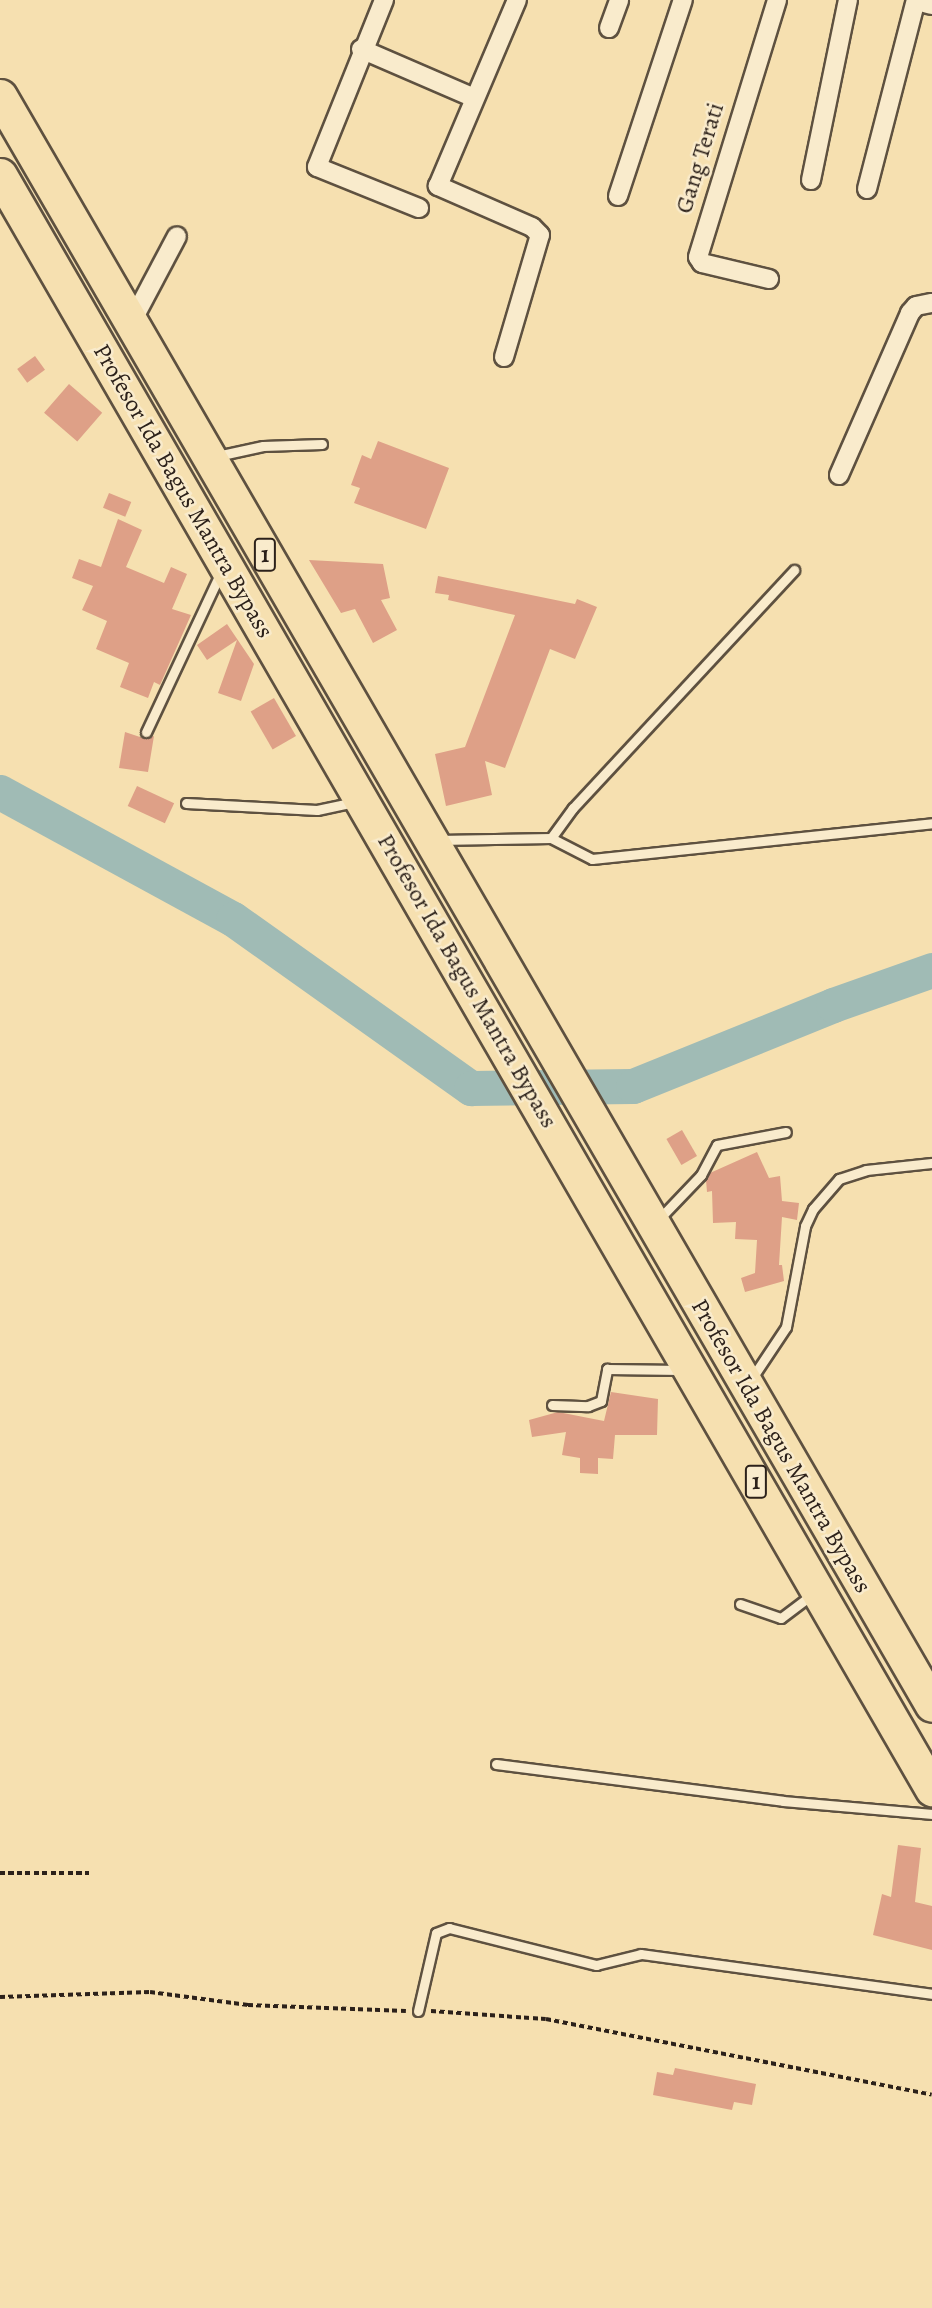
<!DOCTYPE html>
<html>
<head>
<meta charset="utf-8">
<style>
	body { margin:0 }
	#map { position:relative; width:932px; height:2308px; overflow:hidden; background:#f6e0b0; font-family:Alegreya,serif }
	div>[style] { position:absolute }
	[style*='--x'] { left:calc(var(--x)*1px); top:calc(var(--y)*1px); width:calc(var(--w)*1px); rotate:calc(var(--a)*1deg) }
	.river>* { height:35px; margin:-17.5px; padding:0 17.5px; transform-origin:17.5px; border-radius:17.5px; background:#a0bbb5 }
	.building>* { inset:0; background:#dea087; transform-origin:0 0 }
	.path>* { height:3.5px; margin-top:-1.75px; transform-origin:0; background:repeating-linear-gradient(90deg,#2c211a 0 5px,transparent 0 8.5px) }
	.roads { filter:drop-shadow(2px 0 #5e5140) drop-shadow(-2px 0 #5e5140) drop-shadow(0 2px #5e5140) drop-shadow(0 -2px #5e5140) }
	.lane>* { height:9px; margin:-4.5px; padding:0 4.5px; transform-origin:4.5px; border-radius:4.5px; background:#f9ebcc }
	.street>* { height:18px; margin:-9px; padding:0 9px; transform-origin:9px; border-radius:9px; background:#f9ebcc }
	.secondary>* { height:26px; margin:-13px; padding:0 13px; transform-origin:13px; border-radius:13px; background:#f9ebcc }
	.highway>* { height:33px; margin:-16.5px; padding:0 16.5px; transform-origin:16.5px; border-radius:16.5px; background:#f6e0b0 }
	span { translate:-50% -50%; white-space:nowrap; text-align:center; line-height:1.15; -webkit-text-stroke:5px #f9ebcc; paint-order:stroke }
	.shield-label span { padding:2px 5px; background:#f9ebcc; border:2px solid; border-radius:5px; -webkit-text-stroke-width:0 }
	.shield-label { font-size:23px; color:#2c211a; font-weight:700 }
	.street-label { font-size:24px; color:#2c211a }
</style>
</head>
<body>
<div id="map">
	<div class="river">
		<div style="--x:0;--y:792;--w:265;--a:28.6"></div>
		<div style="--x:233;--y:919;--w:292;--a:35.4"></div>
		<div style="--x:471;--y:1088;--w:162;--a:-0.7"></div>
		<div style="--x:633;--y:1086;--w:216;--a:-22"></div>
		<div style="--x:833;--y:1005;--w:105;--a:-19.5"></div>
	</div>
	<div class="building">
		<div style="left:35px;top:356px;width:17px;height:22px;rotate:54deg"></div>
		<div style="left:69px;top:384px;width:44px;height:38px;rotate:41deg"></div>
		<div style="clip-path:polygon(378px 441px,449px 468px,426px 529px,354px 503px,360px 488px,351px 485px,362px 455px,371px 459px)"></div>
		<div style="left:109px;top:493px;width:24px;height:16px;rotate:22deg"></div>
		<div style="clip-path:polygon(118px 519px,142px 530px,126px 567px,164px 583px,171px 567px,187px 574px,172px 609px,191px 615px,160px 685px,154px 682px,148px 698px,120px 687px,129px 663px,96px 649px,107px 621px,82px 610px,93px 586px,72px 578px,79px 559px,101px 567px)"></div>
		<div style="clip-path:polygon(309px 560px,383px 564px,390px 598px,381px 600px,397px 630px,373px 643px,355px 609px,341px 613px)"></div>
		<div style="clip-path:polygon(438px 576px,575px 604px,577px 599px,597px 607px,575px 659px,550px 649px,505px 768px,485px 761px,492px 795px,446px 806px,435px 754px,465px 747px,515px 615px,448px 600px,449px 595px,435px 593px)"></div>
		<div style="clip-path:polygon(227px 624px,254px 664px,241px 701px,218px 693px,237px 640px,207px 660px,197px 645px)"></div>
		<div style="left:274px;top:698px;width:44px;height:27px;rotate:60deg"></div>
		<div style="clip-path:polygon(125px 732px,146px 739px,154px 736px,148px 772px,119px 768px)"></div>
		<div style="left:137px;top:786px;width:41px;height:22px;rotate:25deg"></div>
		<div style="left:682px;top:1130px;width:30px;height:18px;rotate:60deg"></div>
		<div style="clip-path:polygon(757px 1152px,769px 1178px,780px 1176px,782px 1201px,799px 1203px,797px 1220px,782px 1217px,779px 1265px,782px 1265px,784px 1281px,745px 1292px,741px 1278px,755px 1273px,757px 1240px,735px 1239px,736px 1222px,713px 1223px,712px 1191px,707px 1192px,706px 1180px,710px 1173px)"></div>
		<div style="clip-path:polygon(611px 1392px,658px 1399px,657px 1435px,615px 1435px,613px 1459px,598px 1458px,598px 1474px,580px 1473px,580px 1458px,562px 1455px,566px 1432px,532px 1437px,529px 1420px,558px 1412px,604px 1421px)"></div>
		<div style="clip-path:polygon(898px 1845px,921px 1848px,915px 1902px,932px 1906px,932px 1950px,873px 1935px,882px 1894px,891px 1897px)"></div>
		<div style="clip-path:polygon(675px 2068px,756px 2084px,752px 2105px,734px 2102px,732px 2110px,653px 2095px,657px 2072px,673px 2075px)"></div>
	</div>
	<div class="path">
		<div style="--x:0;--y:1873;--w:89;--a:0"></div>
		<div style="--x:0;--y:1997;--w:150;--a:-1.9"></div>
		<div style="--x:150;--y:1992;--w:99;--a:7.6"></div>
		<div style="--x:248;--y:2005;--w:158;--a:2.2"></div>
		<div style="--x:431;--y:2011;--w:115;--a:4"></div>
		<div style="--x:546;--y:2019;--w:393;--a:11.1"></div>
	</div>
	<div class="roads">
		<div class="lane">
			<div style="--x:217;--y:456;--w:47;--a:-12.3"></div>
			<div style="--x:263;--y:446;--w:59;--a:-1.9"></div>
			<div style="--x:146;--y:732;--w:174;--a:-64.9"></div>
			<div style="--x:186;--y:803;--w:131;--a:3.1"></div>
			<div style="--x:317;--y:810;--w:39;--a:-12"></div>
			<div style="--x:551;--y:838;--w:46;--a:27.1"></div>
			<div style="--x:592;--y:859;--w:342;--a:-6"></div>
			<div style="--x:438;--y:840;--w:113;--a:-1"></div>
			<div style="--x:551;--y:838;--w:37;--a:-54"></div>
			<div style="--x:573;--y:808;--w:325;--a:-47.1"></div>
			<div style="--x:659;--y:1219;--w:61;--a:-46.3"></div>
			<div style="--x:701;--y:1175;--w:34;--a:-62"></div>
			<div style="--x:717;--y:1145;--w:70;--a:-10.7"></div>
			<div style="--x:752;--y:1378;--w:61;--a:-56.3"></div>
			<div style="--x:786;--y:1327;--w:103;--a:-79.3"></div>
			<div style="--x:805;--y:1226;--w:19;--a:-65"></div>
			<div style="--x:813;--y:1209;--w:40;--a:-49"></div>
			<div style="--x:839;--y:1179;--w:28;--a:-18"></div>
			<div style="--x:866;--y:1170;--w:66;--a:-6.1"></div>
			<div style="--x:552;--y:1405;--w:36;--a:2"></div>
			<div style="--x:588;--y:1406;--w:14;--a:-21"></div>
			<div style="--x:601;--y:1401;--w:33;--a:-79"></div>
			<div style="--x:607;--y:1369;--w:74;--a:0.8"></div>
			<div style="--x:740;--y:1604;--w:43;--a:18.9"></div>
			<div style="--x:781;--y:1618;--w:39;--a:-37"></div>
			<div style="--x:496;--y:1764;--w:289;--a:7.3"></div>
			<div style="--x:783;--y:1801;--w:150;--a:5"></div>
			<div style="--x:418;--y:2011;--w:80;--a:-77"></div>
			<div style="--x:436;--y:1933;--w:14;--a:-21"></div>
			<div style="--x:449;--y:1928;--w:152;--a:14.1"></div>
			<div style="--x:596;--y:1965;--w:46;--a:-13.7"></div>
			<div style="--x:641;--y:1954;--w:294;--a:7.8"></div>
		</div>
		<div class="street">
			<div style="--x:384;--y:0;--w:180;--a:111.9"></div>
			<div style="--x:317;--y:167;--w:110;--a:21.9"></div>
			<div style="--x:609;--y:28;--w:30;--a:-70"></div>
			<div style="--x:361;--y:49;--w:121;--a:23.4"></div>
			<div style="--x:811;--y:180;--w:184;--a:-78.4"></div>
			<div style="--x:867;--y:189;--w:195;--a:-75.5"></div>
			<div style="--x:618;--y:196;--w:206;--a:-71.7"></div>
			<div style="--x:769;--y:279;--w:69;--a:-166.6"></div>
			<div style="--x:702;--y:263;--w:7;--a:-124"></div>
			<div style="--x:698;--y:257;--w:269;--a:-72.9"></div>
			<div style="--x:131;--y:323;--w:98;--a:-62.1"></div>
			<div style="--x:504;--y:357;--w:127;--a:-73.6"></div>
			<div style="--x:540;--y:235;--w:11;--a:-135"></div>
			<div style="--x:532;--y:227;--w:103;--a:-156.4"></div>
			<div style="--x:438;--y:186;--w:202;--a:-67"></div>
			<div style="--x:839;--y:475;--w:177;--a:-66.3"></div>
			<div style="--x:910;--y:313;--w:9;--a:-49"></div>
			<div style="--x:916;--y:306;--w:16;--a:-11"></div>
		</div>
		<div class="secondary">
			<div style="--x:928;--y:0;--w:4;--a:14"></div>
		</div>
		<div class="highway">
			<div style="--x:0;--y:96;--w:1859;--a:59.92"></div>
			<div style="--x:0;--y:175;--w:1864;--a:60"></div>
		</div>
	</div>
	<div class="shield-label">
		<span style="left:265px;top:555px">1</span>
		<span style="left:756px;top:1482px">1</span>
	</div>
	<div class="street-label">
		<span style="left:700px;top:158px;rotate:-73deg">Gang Terati</span>
		<span style="left:183px;top:491px;rotate:60deg">Profesor Ida Bagus Mantra Bypass</span>
		<span style="left:467px;top:981px;rotate:60deg">Profesor Ida Bagus Mantra Bypass</span>
		<span style="left:781px;top:1446px;rotate:60deg">Profesor Ida Bagus Mantra Bypass</span>
	</div>
</div>
</body>
</html>
